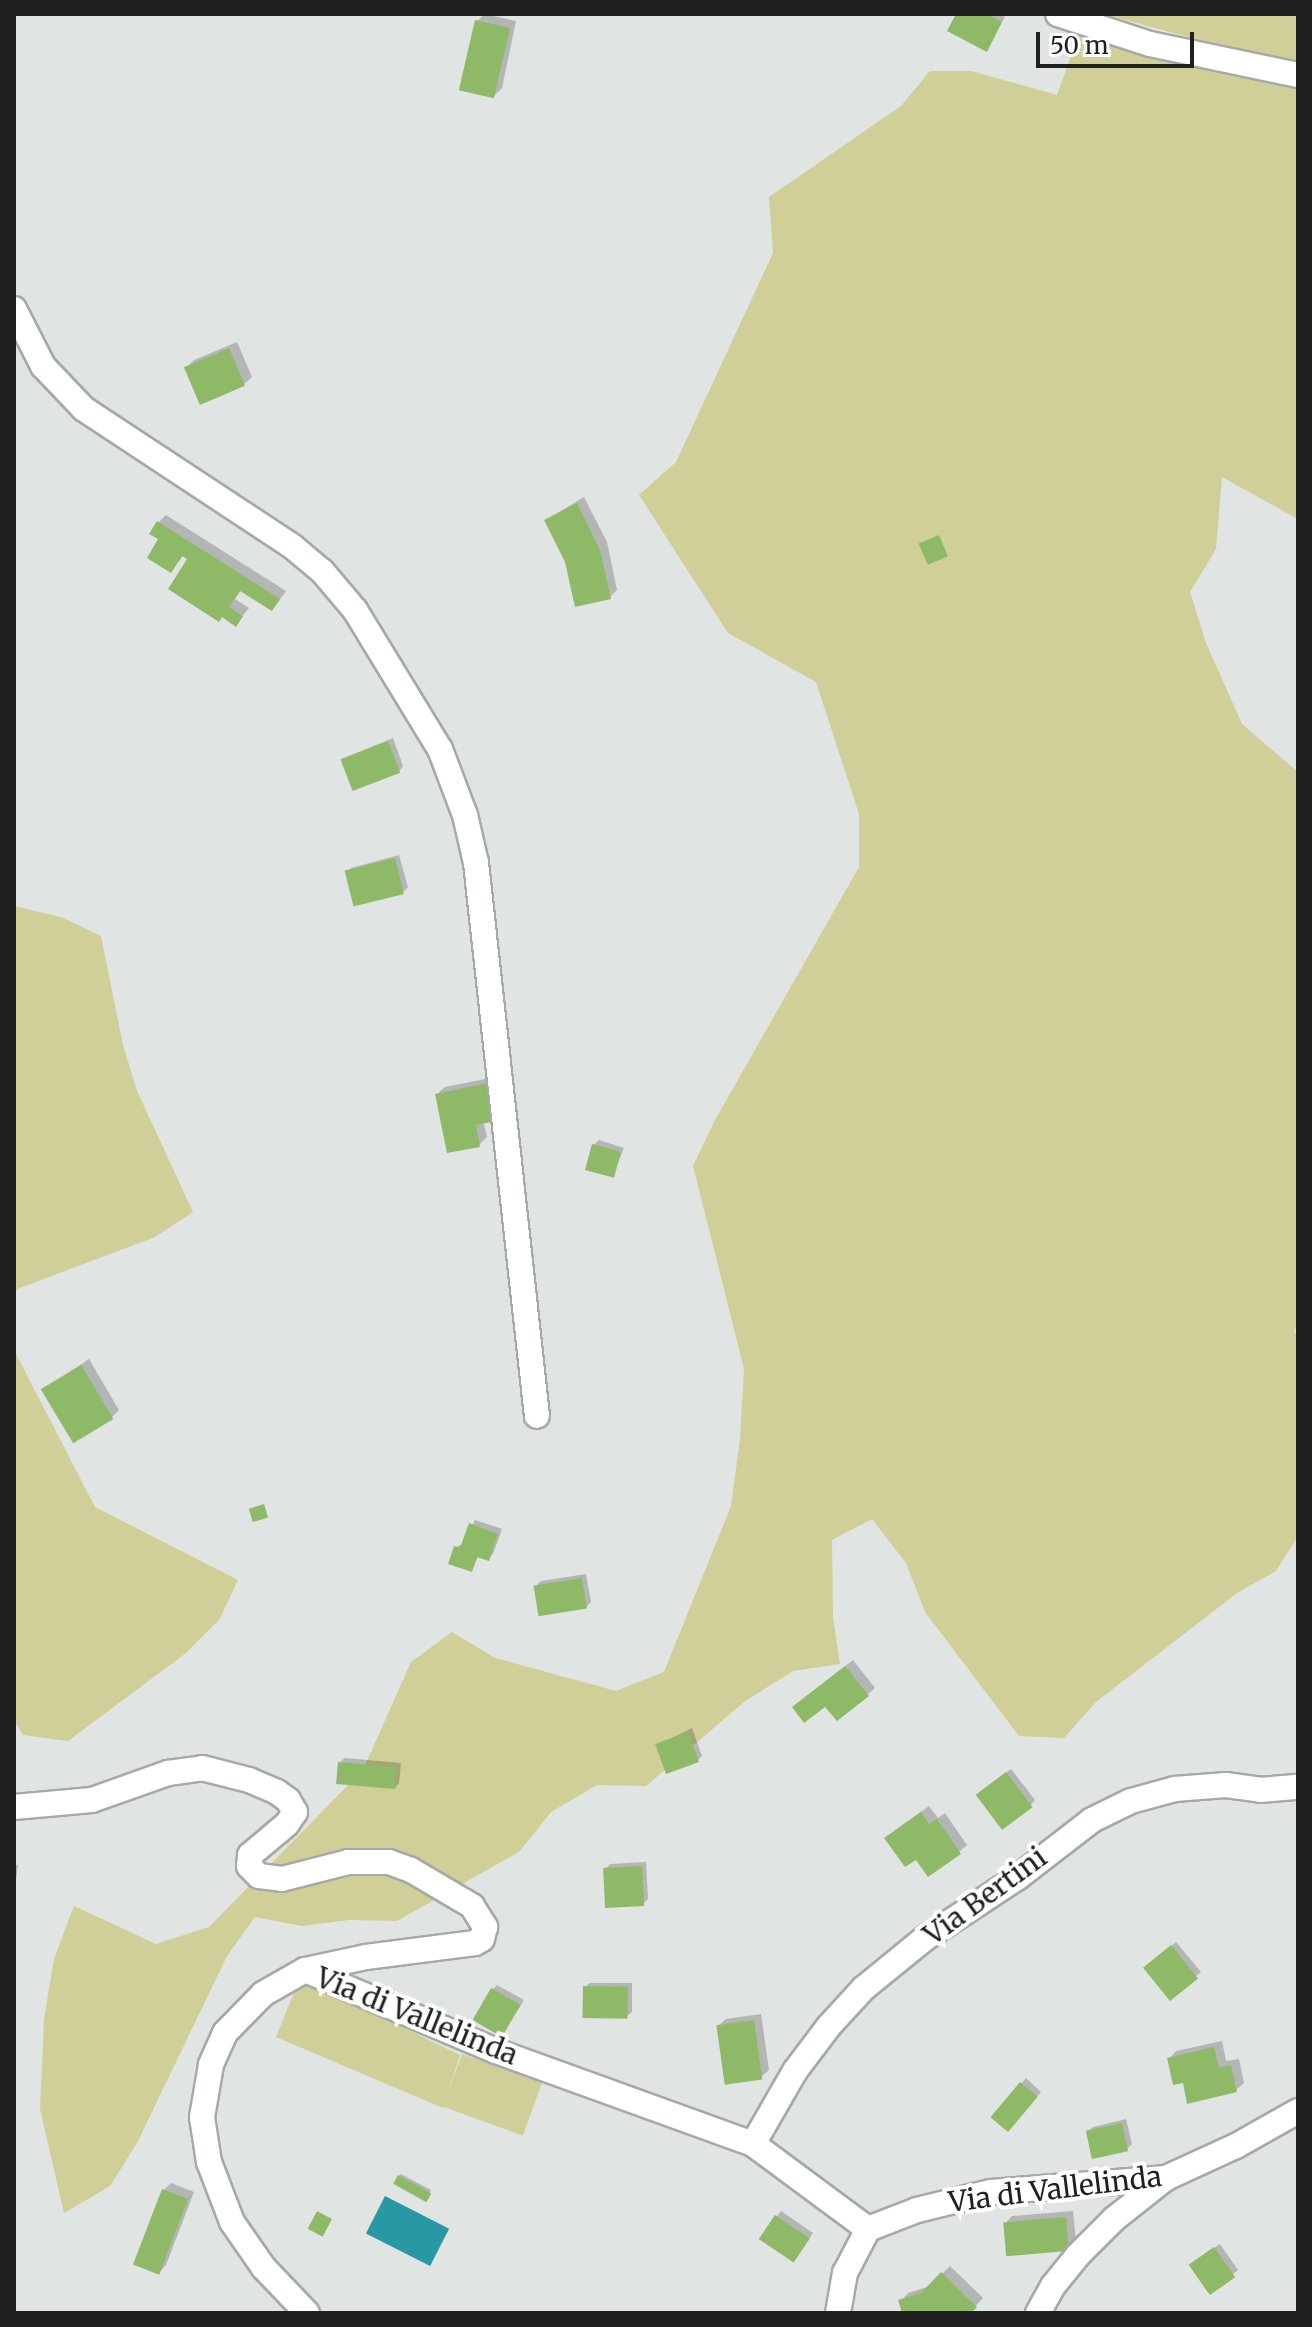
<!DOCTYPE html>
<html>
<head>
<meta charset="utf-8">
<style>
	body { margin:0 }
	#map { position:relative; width:1312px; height:2327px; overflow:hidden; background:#e0e4e2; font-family:Merriweather,serif }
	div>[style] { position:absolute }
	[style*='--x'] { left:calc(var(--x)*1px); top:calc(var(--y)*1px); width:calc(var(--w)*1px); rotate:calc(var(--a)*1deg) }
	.green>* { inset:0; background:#cfcf97; transform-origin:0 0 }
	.water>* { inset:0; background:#2998a3; transform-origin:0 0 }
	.shadow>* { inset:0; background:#0003 }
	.building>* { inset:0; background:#8eba68; transform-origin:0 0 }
	.roads { filter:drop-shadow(2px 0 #a6a9a7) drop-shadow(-2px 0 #a6a9a7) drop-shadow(0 2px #a6a9a7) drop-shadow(0 -2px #a6a9a7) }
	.minor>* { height:24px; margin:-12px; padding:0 12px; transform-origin:12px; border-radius:12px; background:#fff }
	span { translate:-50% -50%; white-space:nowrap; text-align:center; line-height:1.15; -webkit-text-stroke:8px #fff; paint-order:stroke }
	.street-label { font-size:28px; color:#1f201f }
	.frame { position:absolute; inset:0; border:16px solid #1f201f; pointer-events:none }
	.scale { position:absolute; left:1036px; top:32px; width:158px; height:36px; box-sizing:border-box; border:4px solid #1f201f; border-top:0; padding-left:10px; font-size:24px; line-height:28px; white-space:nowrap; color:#1f201f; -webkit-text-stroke:6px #fff; paint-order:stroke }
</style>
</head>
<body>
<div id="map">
	<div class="green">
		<div style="clip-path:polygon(1104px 14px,1298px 14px,1298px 62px,1261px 57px)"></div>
		<div style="clip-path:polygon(1079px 34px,1175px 60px,1298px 83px,1298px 519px,1222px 477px,1216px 549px,1190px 592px,1206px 643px,1242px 724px,1298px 772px,1298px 1323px,1294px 1332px,1298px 1335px,1298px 1536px,1276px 1571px,1237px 1593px,1096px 1702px,1064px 1738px,1019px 1736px,925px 1612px,906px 1563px,872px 1519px,832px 1540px,833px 1617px,840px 1664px,793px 1671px,744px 1702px,646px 1786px,597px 1785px,551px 1812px,519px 1852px,397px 1921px,349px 1920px,302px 1926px,255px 1917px,227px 1956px,137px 2143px,110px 2186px,64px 2213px,40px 2109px,44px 2019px,54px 1959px,74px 1906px,156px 1944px,209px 1927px,363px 1770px,411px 1662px,452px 1632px,495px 1658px,616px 1691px,664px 1672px,731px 1506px,740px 1439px,744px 1369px,693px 1166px,715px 1120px,859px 867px,859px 814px,816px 682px,728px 633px,639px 495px,676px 462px,773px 253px,769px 197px,901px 106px,930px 71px,971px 71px,1057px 95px)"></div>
		<div style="clip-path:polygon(14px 906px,61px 917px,101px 936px,123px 1045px,137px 1091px,193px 1212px,155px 1237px,17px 1289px,14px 1296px)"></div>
		<div style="clip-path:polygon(14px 1350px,95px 1507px,238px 1580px,219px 1620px,186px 1653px,68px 1741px,23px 1735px,14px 1720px)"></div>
		<div style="clip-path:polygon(300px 1978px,460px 2055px,443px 2108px,276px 2037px)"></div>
		<div style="left:462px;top:2054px;width:85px;height:56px;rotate:20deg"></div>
	</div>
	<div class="water">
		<div style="left:385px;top:2196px;width:72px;height:42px;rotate:27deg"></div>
	</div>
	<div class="shadow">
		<div style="clip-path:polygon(485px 14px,516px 21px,502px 88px,494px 96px,477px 21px)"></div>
		<div style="clip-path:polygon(958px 14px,999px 14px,1005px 17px,986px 49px)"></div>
		<div style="clip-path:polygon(237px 342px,252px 377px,244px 384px,187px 367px,194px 360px)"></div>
		<div style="clip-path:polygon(584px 497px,607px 542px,617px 590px,610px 597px,567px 561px,546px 520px)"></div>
		<div style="clip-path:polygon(166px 515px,286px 591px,279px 601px,271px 609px,241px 590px,235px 599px,249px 608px,236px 624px,189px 559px,184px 555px,171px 571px,159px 522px)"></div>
		<div style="clip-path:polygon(393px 738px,403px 766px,399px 771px,342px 759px)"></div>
		<div style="clip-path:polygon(399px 855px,408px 887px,403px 892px,347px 873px,351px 868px)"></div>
		<div style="clip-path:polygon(495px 1077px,483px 1121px,487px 1137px,479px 1145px,437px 1094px,445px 1087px)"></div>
		<div style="clip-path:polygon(599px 1140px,624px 1148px,613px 1176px,594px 1145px)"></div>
		<div style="clip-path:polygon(89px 1359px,119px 1410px,112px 1417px,44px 1389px)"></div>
		<div style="clip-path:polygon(475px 1520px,502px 1529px,493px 1554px,488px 1559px,479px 1556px,471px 1570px,456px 1547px,464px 1543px)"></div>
		<div style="clip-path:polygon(586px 1574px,591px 1602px,586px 1607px,536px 1586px,541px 1581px)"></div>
		<div style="clip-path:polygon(853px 1660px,875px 1688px,867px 1695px,826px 1704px,802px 1700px)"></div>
		<div style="clip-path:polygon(692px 1728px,702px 1756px,698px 1760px,658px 1745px)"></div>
		<div style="clip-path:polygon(345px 1758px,401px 1763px,399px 1783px,395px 1788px,340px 1762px)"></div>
		<div style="clip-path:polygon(1011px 1769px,1035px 1800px,1031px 1805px,983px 1790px)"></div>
		<div style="clip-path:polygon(929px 1806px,938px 1818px,945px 1813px,967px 1845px,959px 1852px,894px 1831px)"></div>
		<div style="clip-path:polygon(646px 1862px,648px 1899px,643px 1904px,605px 1869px,610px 1864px)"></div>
		<div style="clip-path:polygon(14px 1865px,18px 1865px,14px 1895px)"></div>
		<div style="clip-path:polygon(1176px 1942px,1201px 1972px,1196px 1976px,1150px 1963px)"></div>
		<div style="clip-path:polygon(590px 1983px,632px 1983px,632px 2012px,627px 2016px,585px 1987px)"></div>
		<div style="clip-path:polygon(497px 1985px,524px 2000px,503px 2034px,493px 1989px)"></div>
		<div style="clip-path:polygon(761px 2014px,769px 2070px,761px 2077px,718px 2026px,726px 2019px)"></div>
		<div style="clip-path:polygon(1222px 2041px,1226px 2061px,1239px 2059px,1244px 2083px,1236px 2090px,1185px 2080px,1169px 2059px,1176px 2051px)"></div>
		<div style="clip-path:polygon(1026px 2078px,1041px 2092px,1013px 2125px,993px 2117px)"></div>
		<div style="clip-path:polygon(1126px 2119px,1132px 2144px,1127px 2149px,1088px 2131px,1093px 2127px)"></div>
		<div style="clip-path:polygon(401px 2174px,431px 2190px,427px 2198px,399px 2176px)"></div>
		<div style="clip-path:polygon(171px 2183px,194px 2192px,166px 2265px,159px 2273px,164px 2190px)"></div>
		<div style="clip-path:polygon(781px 2211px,813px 2233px,797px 2256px,761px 2238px)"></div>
		<div style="clip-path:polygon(1073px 2211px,1076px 2242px,1068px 2249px,1005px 2224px,1012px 2216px)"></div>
		<div style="clip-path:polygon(1220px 2244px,1238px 2270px,1210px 2292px,1196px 2261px)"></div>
		<div style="clip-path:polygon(950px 2266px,983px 2298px,969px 2313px,904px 2313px,901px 2301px,908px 2293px,930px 2286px)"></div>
	</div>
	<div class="building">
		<div style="clip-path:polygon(956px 14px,986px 14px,1002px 22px,987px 52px,947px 31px)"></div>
		<div style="left:475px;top:20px;width:36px;height:72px;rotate:13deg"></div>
		<div style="left:229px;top:348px;width:41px;height:49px;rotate:67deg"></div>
		<div style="clip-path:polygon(577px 503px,600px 550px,611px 599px,575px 607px,565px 562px,544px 520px)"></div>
		<div style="clip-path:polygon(157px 521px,280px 599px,272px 611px,240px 591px,229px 607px,243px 616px,236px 627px,222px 617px,219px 622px,168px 589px,187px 559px,182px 556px,171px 573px,147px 558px,158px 539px,149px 534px)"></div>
		<div style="left:939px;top:535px;width:23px;height:22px;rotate:67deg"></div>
		<div style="left:388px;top:741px;width:34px;height:51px;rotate:69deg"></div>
		<div style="left:395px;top:858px;width:37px;height:52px;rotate:76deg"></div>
		<div style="clip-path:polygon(488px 1083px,496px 1121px,476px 1125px,480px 1147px,447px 1153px,435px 1094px)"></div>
		<div style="left:592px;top:1144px;width:30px;height:27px;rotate:15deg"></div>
		<div style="left:81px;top:1365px;width:63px;height:47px;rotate:59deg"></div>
		<div style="left:264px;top:1504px;width:14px;height:16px;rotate:73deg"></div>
		<div style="clip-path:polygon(469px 1523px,498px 1534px,489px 1561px,477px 1557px,472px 1572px,448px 1564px,454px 1546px,460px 1548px)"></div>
		<div style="left:582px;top:1578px;width:31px;height:49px;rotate:81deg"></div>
		<div style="clip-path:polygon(845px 1666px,869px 1696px,837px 1721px,825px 1707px,804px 1723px,792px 1707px)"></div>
		<div style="left:688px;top:1732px;width:32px;height:35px;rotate:70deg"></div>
		<div style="left:338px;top:1762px;width:59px;height:22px;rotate:5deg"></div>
		<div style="left:1006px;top:1772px;width:44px;height:38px;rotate:53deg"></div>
		<div style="clip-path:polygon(921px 1812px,929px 1824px,937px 1819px,961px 1854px,928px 1877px,916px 1860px,905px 1867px,884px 1838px)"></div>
		<div style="left:642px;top:1866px;width:40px;height:39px;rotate:87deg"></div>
		<div style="left:1171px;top:1945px;width:43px;height:36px;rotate:51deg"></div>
		<div style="left:583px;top:1986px;width:45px;height:32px;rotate:1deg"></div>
		<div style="left:491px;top:1988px;width:34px;height:37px;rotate:30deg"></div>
		<div style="left:754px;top:2020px;width:60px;height:38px;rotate:82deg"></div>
		<div style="clip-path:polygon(1214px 2047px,1219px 2068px,1231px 2065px,1237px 2092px,1187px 2104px,1183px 2083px,1173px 2085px,1167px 2058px)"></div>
		<div style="left:1020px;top:2082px;width:23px;height:46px;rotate:40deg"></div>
		<div style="left:1122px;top:2123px;width:29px;height:37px;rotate:78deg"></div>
		<div style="left:398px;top:2175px;width:38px;height:10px;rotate:29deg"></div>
		<div style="left:162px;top:2189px;width:28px;height:81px;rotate:21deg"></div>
		<div style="left:317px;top:2211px;width:17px;height:20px;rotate:28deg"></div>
		<div style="left:775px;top:2215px;width:42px;height:29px;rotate:34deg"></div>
		<div style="left:1066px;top:2217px;width:34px;height:63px;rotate:85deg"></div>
		<div style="left:1214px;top:2247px;width:37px;height:31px;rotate:55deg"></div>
		<div style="clip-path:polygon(941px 2272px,977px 2307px,971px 2313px,902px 2313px,898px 2300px,921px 2293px)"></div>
	</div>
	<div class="roads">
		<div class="minor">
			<div style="--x:1058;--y:14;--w:97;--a:18.1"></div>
			<div style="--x:1150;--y:44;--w:151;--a:11.8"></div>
			<div style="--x:14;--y:309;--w:64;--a:63"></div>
			<div style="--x:43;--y:366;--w:59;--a:46.4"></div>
			<div style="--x:84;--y:409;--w:250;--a:33.4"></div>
			<div style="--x:293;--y:547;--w:38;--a:40"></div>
			<div style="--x:322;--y:571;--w:51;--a:49.8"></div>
			<div style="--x:355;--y:610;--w:163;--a:58.6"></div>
			<div style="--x:440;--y:749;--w:71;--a:69.3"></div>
			<div style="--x:465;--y:815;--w:49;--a:77.1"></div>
			<div style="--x:476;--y:863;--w:556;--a:83.71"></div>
			<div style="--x:14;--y:1807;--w:78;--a:-5.1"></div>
			<div style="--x:92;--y:1800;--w:81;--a:-19.6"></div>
			<div style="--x:168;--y:1773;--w:34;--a:-8"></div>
			<div style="--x:202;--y:1768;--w:49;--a:14.3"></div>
			<div style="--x:249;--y:1780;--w:30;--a:23"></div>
			<div style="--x:277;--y:1792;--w:14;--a:36"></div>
			<div style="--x:288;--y:1800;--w:14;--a:60"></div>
			<div style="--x:295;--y:1812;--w:14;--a:124"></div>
			<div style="--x:287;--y:1824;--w:48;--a:140"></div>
			<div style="--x:250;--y:1855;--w:11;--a:95"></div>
			<div style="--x:249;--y:1866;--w:14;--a:45"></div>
			<div style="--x:259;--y:1876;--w:23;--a:7"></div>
			<div style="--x:282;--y:1879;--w:68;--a:-14.4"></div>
			<div style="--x:348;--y:1862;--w:41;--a:0"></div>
			<div style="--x:389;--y:1862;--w:23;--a:20"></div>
			<div style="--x:411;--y:1870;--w:71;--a:30.5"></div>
			<div style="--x:472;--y:1906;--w:25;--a:58"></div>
			<div style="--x:485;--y:1927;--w:12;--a:104"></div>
			<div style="--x:482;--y:1939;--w:8;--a:150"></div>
			<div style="--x:475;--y:1943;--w:110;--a:172.7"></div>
			<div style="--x:366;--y:1957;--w:62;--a:168"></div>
			<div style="--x:305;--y:1970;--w:207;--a:23"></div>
			<div style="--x:496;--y:2051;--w:273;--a:19.9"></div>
			<div style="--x:753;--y:2144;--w:143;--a:36.5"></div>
			<div style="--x:868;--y:2229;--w:53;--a:-21.2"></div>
			<div style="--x:917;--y:2210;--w:76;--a:-13.7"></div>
			<div style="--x:991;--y:2192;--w:176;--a:-4.6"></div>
			<div style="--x:1166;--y:2178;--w:77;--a:-24.6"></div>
			<div style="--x:1236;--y:2146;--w:71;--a:-29.4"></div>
			<div style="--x:305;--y:1970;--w:48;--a:150.3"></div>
			<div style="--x:263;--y:1994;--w:54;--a:134.3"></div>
			<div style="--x:225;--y:2033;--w:35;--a:114"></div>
			<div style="--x:211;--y:2065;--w:53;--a:99.8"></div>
			<div style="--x:202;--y:2117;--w:46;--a:81.2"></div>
			<div style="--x:209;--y:2162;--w:64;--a:69"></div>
			<div style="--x:232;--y:2222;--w:56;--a:55.2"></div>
			<div style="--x:264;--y:2268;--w:62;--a:46.3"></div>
			<div style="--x:753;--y:2144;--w:84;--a:-60.1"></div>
			<div style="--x:795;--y:2071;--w:56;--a:-52.9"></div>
			<div style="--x:829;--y:2026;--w:52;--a:-47.4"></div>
			<div style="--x:864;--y:1988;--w:77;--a:-39.2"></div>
			<div style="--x:924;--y:1939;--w:111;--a:-33.3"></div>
			<div style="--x:1017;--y:1878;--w:95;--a:-37.7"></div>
			<div style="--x:1092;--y:1820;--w:43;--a:-26"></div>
			<div style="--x:1131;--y:1801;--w:46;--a:-15.3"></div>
			<div style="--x:1175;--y:1789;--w:51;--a:-4.5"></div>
			<div style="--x:1226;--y:1785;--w:34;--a:8"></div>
			<div style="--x:1260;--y:1790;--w:38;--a:-5"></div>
			<div style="--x:838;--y:2313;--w:41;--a:-80.1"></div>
			<div style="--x:845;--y:2273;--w:50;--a:-62.4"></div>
			<div style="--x:1038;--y:2313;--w:31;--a:-61"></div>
			<div style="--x:1053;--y:2286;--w:40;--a:-51"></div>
			<div style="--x:1078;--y:2255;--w:51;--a:-45"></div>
			<div style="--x:1114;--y:2219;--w:66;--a:-38.3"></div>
		</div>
	</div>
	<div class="street-label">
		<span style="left:985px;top:1896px;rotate:-36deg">Via Bertini</span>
		<span style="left:417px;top:2016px;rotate:22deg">Via di Vallelinda</span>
		<span style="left:1055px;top:2189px;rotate:-7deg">Via di Vallelinda</span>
	</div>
	<div class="frame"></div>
	<div class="scale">50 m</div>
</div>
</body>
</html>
